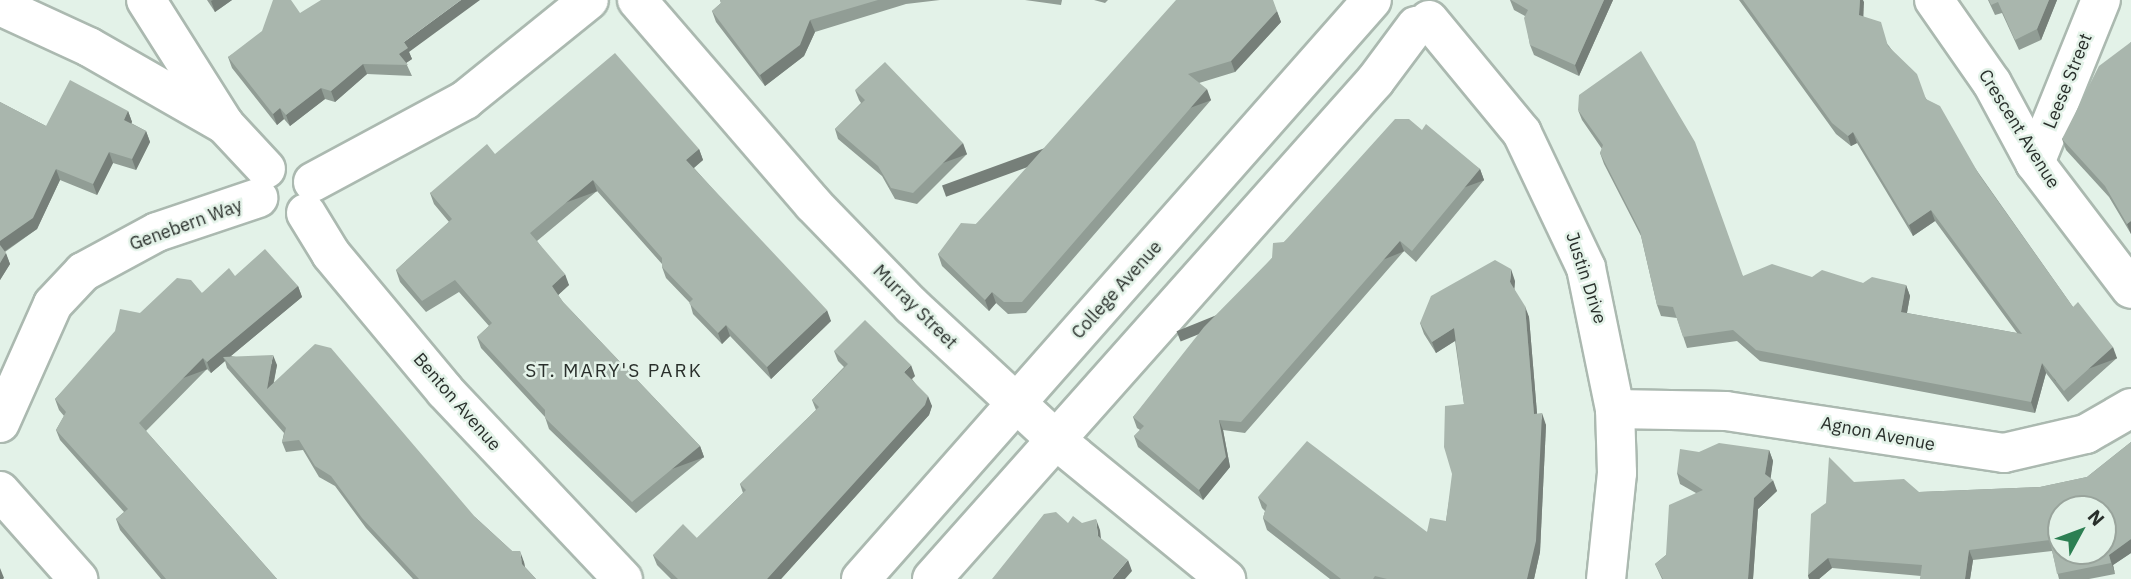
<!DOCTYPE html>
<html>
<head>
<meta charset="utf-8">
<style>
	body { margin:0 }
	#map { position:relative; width:2131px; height:579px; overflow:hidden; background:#e3f2e8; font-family:"IBM Plex Sans",sans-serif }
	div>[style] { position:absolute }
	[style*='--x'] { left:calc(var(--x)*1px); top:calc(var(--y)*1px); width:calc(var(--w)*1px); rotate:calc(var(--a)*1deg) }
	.roads { filter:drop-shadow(2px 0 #abb9b0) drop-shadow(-2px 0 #abb9b0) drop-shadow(0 2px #abb9b0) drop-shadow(0 -2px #abb9b0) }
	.minor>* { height:38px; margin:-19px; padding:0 19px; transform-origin:19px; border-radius:19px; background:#fff }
	.wall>* { inset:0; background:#919d95 }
	.shaded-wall>* { inset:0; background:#767f79; transform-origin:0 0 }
	.building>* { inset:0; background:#a9b6ad }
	span { translate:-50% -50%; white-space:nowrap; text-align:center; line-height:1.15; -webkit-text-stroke:5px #e3f2e8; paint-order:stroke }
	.street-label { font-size:18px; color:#292f2b }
	.neighbourhood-label { font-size:19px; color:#292f2b; letter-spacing:2px }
	.north { position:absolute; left:2047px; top:495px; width:70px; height:70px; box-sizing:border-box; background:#e3f2e8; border:2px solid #99a49c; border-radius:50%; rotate:49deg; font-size:19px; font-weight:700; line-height:28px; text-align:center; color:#292f2b }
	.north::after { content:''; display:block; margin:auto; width:24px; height:32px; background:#2c7f52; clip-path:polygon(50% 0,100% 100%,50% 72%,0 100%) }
</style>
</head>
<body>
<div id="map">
	<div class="roads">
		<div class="minor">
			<div style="--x:146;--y:0;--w:148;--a:57.7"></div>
			<div style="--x:225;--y:125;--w:60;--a:47"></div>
			<div style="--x:637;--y:0;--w:269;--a:49.2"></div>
			<div style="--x:813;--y:204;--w:142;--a:45.9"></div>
			<div style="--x:912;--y:306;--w:197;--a:42.9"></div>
			<div style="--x:1056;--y:440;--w:220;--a:39.3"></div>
			<div style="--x:1934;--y:0;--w:101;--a:55.1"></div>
			<div style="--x:1992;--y:83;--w:91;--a:61.7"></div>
			<div style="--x:2035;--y:163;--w:158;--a:52.7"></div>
			<div style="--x:0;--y:6;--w:98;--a:24.7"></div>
			<div style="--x:89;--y:47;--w:157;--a:29.8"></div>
			<div style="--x:1429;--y:20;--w:146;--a:50.5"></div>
			<div style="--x:1522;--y:133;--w:149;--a:64.6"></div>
			<div style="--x:1586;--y:268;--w:144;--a:78.4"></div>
			<div style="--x:1615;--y:409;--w:64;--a:88.2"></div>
			<div style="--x:1617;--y:473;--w:107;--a:95.9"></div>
			<div style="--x:2035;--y:163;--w:176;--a:-68"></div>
			<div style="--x:313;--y:182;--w:173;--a:-28.3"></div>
			<div style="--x:465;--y:100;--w:159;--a:-38.9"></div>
			<div style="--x:306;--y:213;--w:48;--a:58.6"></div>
			<div style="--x:331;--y:254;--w:178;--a:50.2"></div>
			<div style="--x:445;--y:391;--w:259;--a:46.6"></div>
			<div style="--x:1615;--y:409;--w:111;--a:1"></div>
			<div style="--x:1726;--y:411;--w:281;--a:8.6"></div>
			<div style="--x:2004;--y:453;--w:84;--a:-13"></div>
			<div style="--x:2086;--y:434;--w:52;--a:-30"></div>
			<div style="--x:0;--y:423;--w:130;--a:-66"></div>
			<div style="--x:53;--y:304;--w:44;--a:-46.8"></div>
			<div style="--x:83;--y:272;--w:84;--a:-28.4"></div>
			<div style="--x:157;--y:232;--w:107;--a:-18.6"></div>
			<div style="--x:0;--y:491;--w:118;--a:48.4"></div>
			<div style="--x:861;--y:579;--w:772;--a:-48.57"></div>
			<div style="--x:932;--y:579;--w:667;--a:-48.35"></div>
			<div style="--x:1375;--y:81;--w:69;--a:-53.3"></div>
		</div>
	</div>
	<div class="wall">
		<div style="clip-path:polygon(207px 0,232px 0,215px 12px)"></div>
		<div style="clip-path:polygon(720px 0,940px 0,906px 4px,815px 32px,804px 56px,765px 86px,716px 22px,712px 11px,721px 3px)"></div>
		<div style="clip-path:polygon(1025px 0,1062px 0,1061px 5px)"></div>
		<div style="clip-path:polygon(1094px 0,1108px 0,1105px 3px)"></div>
		<div style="clip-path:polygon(1510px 0,1613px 0,1579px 76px,1534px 55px,1530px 45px,1525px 16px,1514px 10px)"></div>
		<div style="clip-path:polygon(1739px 0,1863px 0,1863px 17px,1889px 46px,2073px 307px,2117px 358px,2068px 402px,2046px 373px,2035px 413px,1760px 361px,1737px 341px,1687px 348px,1677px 318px,1661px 316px,1657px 305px,1641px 236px,1604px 164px,1600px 153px,1602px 149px,1582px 120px,1578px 110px,1743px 276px,1812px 277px,1863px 283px,1906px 285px,1910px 296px,1907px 313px,2017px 333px,1935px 221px,1913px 236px,1857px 143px,1851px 146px,1836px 134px)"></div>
		<div style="clip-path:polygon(1988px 0,2057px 0,2041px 40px,2019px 50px,2002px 13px,1995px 15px)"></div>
		<div style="clip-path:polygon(1273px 2px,1281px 22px,1235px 72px,1199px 83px,1211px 100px,1026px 313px,1008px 314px,996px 303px,989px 311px,942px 266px,938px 254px,976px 224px)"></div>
		<div style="clip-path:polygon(300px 13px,409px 52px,412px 59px,406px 63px,412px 76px,367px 74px,335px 102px,325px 99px,290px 126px,284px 119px,277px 125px,232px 68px,228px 57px)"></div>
		<div style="clip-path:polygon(2131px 42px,2131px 234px,2109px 197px,2066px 150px,2062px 139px)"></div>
		<div style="clip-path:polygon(855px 90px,967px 154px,917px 204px,895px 199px,882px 176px,838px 139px,835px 129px,861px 103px,859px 100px)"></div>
		<div style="clip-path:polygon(0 102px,46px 126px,128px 111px,132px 122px,131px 123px,146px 131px,150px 142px,136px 170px,113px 163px,97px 195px,60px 180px,37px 229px,5px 252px,10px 264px,0 280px)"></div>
		<div style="clip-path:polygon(1422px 130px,1480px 169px,1484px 180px,1416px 262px,1404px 251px,1245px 433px,1223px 430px,1230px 467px,1203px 500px,1138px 447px,1134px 436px,1140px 430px,1137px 428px,1133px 417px,1272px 258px,1284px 242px)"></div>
		<div style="clip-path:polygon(699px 149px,703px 160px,694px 168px,831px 321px,771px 379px,730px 336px,722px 344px,693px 314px,690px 303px,666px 278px,662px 267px,662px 264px,597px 191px,537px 241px,569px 285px,558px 295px,563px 302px,700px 446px,704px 457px,636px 513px,549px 429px,545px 417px,481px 348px,477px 337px,489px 326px,459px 292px,426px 312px,400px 282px,396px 270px,449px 222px,434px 204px,430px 193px,495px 154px)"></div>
		<div style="clip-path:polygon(235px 276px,298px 286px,302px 297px,231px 356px,277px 365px,274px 382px,475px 517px,524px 562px,525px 567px,536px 579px,413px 579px,366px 528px,335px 486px,319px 477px,303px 450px,286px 452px,282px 442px,284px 433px,227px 368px,225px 361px,211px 373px,207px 369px,146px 431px,277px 579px,161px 579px,120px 530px,116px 519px,124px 512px,60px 440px,56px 430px,64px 416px,59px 410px,55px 399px,140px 313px,202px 293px)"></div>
		<div style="clip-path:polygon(1515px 281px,1514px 289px,1529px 317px,1537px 414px,1546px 425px,1540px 552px,1534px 579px,1330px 579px,1267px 530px,1263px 518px,1265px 511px,1262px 508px,1258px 497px,1427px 532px,1446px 521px,1464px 404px,1455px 341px,1436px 353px,1424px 334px,1420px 323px)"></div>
		<div style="clip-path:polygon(834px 351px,915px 376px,912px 379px,932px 406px,929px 415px,781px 579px,671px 579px,657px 565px,653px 555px,697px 538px,743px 493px,740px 484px,816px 410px,812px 400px,844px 367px,838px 361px)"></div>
		<div style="clip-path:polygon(2131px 442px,2131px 553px,2113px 565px,2115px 574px,2089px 579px,2059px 579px,2052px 551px,1973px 560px,1970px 579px,1920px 579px,1921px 576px,1832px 568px,1819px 579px,1809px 579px,1808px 575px,1854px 482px,1919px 492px,2040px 487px,2087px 477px)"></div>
		<div style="clip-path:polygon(1769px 450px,1773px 461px,1770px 478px,1777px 491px,1758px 509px,1753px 579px,1662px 579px,1655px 564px,1666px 555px,1696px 493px,1680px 484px,1677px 473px,1699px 452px)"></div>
	</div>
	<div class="shaded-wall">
		<div style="clip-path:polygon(213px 0,232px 0,215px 12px,211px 1px)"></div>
		<div style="clip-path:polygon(461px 0,480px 0,409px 52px,412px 59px,403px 65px,399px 54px,404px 42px)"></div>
		<div style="clip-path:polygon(1604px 0,1613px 0,1579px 76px,1575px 65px)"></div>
		<div style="clip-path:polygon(1860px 0,1863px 0,1864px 2px,1863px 26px,1859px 15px)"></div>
		<div style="clip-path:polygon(2049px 0,2057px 0,2041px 40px,2037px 29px)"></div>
		<div style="clip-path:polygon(1277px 11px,1281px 22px,1235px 72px,1231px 61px)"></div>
		<div style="clip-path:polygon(810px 20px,815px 32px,804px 56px,765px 86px,760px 75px)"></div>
		<div style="clip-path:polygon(363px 64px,367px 74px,335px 102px,331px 91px)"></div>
		<div style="clip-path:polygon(321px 88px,325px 99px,290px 126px,286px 115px)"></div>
		<div style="left:1207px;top:89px;width:12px;height:282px;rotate:70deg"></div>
		<div style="clip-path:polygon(280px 108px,284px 119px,277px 125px,273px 114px)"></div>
		<div style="clip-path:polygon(128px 111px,132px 122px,128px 130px,124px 120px)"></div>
		<div style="clip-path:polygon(146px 131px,150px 142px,136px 170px,132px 159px)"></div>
		<div style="clip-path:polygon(1853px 132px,1857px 143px,1851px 146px,1848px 136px)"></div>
		<div style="left:963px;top:143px;width:12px;height:71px;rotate:70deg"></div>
		<div style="clip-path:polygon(699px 149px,703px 160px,690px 171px,686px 160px)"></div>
		<div style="clip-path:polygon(109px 152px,113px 163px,97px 195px,93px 184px)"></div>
		<div style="clip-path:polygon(56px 169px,60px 180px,37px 229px,2px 253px,0 247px,0 241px)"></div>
		<div style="left:1480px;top:169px;width:12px;height:107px;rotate:70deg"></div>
		<div style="left:593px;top:180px;width:12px;height:82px;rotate:70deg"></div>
		<div style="clip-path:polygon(1931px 210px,1935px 221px,1913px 236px,1909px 225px)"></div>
		<div style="clip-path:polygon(2131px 221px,2131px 234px,2127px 224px)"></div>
		<div style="left:1400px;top:241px;width:11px;height:241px;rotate:68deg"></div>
		<div style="clip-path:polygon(6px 253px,10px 264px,0 280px,0 263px)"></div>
		<div style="clip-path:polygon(1511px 269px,1515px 281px,1514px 294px,1510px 282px)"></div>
		<div style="clip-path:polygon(565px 274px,569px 285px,556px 297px,552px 286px)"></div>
		<div style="clip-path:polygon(1906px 285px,1910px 296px,1905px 323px,1901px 312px)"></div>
		<div style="clip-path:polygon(298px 286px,302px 297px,226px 360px,223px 357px,225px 361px,211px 373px,207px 362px)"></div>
		<div style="clip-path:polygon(992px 292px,996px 303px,989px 311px,985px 300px)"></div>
		<div style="clip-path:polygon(1525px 306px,1529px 317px,1538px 425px,1534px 414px)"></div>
		<div style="clip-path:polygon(827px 310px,831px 321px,771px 379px,767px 367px)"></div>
		<div style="clip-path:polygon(726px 325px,730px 336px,722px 344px,718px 333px)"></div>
		<div style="clip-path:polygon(1454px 328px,1458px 339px,1436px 353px,1432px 342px)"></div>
		<div style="left:2113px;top:347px;width:12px;height:66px;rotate:70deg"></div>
		<div style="clip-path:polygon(273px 355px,277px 365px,270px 400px,267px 389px)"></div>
		<div style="left:203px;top:358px;width:12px;height:91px;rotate:70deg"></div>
		<div style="clip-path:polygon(2042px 363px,2046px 373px,2035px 413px,2031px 402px)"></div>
		<div style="clip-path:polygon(911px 365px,915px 376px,908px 382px,904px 372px)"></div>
		<div style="clip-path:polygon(928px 396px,932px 406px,929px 415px,781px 579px,767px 579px)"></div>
		<div style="clip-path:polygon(1542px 413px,1546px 425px,1540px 552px,1534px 579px,1527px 579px)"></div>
		<div style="clip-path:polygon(1219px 420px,1223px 430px,1230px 467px,1203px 500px,1199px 490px)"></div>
		<div style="left:700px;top:446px;width:12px;height:88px;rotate:70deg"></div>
		<div style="clip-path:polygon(1769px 450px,1773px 461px,1770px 483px,1773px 480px,1777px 491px,1758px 509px,1753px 579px,1748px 579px,1754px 498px,1765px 474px)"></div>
		<div style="clip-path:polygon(1096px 519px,1100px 530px,1102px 547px,1098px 536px)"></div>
		<div style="clip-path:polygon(2131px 539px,2131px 553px,2113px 565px,2115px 574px,2109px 555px)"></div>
		<div style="clip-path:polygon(1969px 550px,1973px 560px,1970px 579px,1965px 579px)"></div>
		<div style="clip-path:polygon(520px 551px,524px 562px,526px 575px,522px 564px)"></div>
		<div style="clip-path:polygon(1828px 558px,1832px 568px,1819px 579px,1809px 579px,1808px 575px)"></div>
		<div style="clip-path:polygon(1128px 560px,1132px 571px,1125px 579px,1112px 579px)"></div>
		<div style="clip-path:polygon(0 568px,4px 578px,3px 579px,0 579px)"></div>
	</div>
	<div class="building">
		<div style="clip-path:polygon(273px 0,291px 0,300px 13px,321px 0,461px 0,404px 42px,408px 48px,399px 54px,408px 65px,363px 64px,331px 91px,321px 88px,286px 115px,280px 108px,273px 114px,228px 57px,262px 31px)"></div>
		<div style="clip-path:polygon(720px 0,878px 0,810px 20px,800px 45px,760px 75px,712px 11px,721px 3px)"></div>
		<div style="clip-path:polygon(1176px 0,1273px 0,1277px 11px,1231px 61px,1188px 74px,1207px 89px,1022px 302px,1004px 302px,992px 292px,985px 300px,938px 254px,961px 223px,976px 224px)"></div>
		<div style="clip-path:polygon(1511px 0,1604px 0,1575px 65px,1530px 45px,1524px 18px,1528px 10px)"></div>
		<div style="clip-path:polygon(1743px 0,1860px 0,1859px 15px,1881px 22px,1888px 46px,1917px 74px,1926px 99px,1940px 106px,1980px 176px,2073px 307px,2078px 302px,2113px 347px,2064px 391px,2042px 363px,2031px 402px,1756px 350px,1733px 330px,1683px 337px,1673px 307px,1657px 305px,1640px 231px,1600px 153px,1603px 145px,1578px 110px,1579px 95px,1641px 51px,1695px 142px,1743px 276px,1772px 264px,1812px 277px,1822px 270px,1863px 283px,1872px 277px,1906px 285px,1901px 312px,2022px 334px,1931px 210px,1909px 225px,1853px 132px,1848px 136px,1832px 123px)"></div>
		<div style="clip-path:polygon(1989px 0,2049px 0,2037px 29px,2015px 40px,1998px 2px,1991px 5px)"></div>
		<div style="clip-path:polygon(2131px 42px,2131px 221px,2127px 224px,2105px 186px,2062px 139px,2099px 66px)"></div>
		<div style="clip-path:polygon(615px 53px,699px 149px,686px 160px,827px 310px,767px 367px,726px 325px,718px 333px,689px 303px,693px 299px,662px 267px,662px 258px,593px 180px,530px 233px,565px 274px,552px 286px,563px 302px,700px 446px,632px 502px,545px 418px,545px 410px,477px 337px,492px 323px,455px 280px,422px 301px,396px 270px,452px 219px,430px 193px,487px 144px,495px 154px)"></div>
		<div style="clip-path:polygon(885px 62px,963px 143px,913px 193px,891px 188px,878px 166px,835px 129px,865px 100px,855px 90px)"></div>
		<div style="clip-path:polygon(70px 80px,128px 111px,124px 120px,146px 131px,132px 159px,109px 152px,93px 184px,56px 169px,33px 218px,0 241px,0 102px,46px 126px)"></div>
		<div style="clip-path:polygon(1395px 119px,1409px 119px,1422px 130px,1426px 124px,1480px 169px,1412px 251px,1400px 241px,1241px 422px,1219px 420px,1226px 457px,1199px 490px,1134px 436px,1144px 426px,1133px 417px,1204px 327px,1272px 258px,1273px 243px,1284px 242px)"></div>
		<div style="clip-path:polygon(0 245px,6px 253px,0 263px)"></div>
		<div style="clip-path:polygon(265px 249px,298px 286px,207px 362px,203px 358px,139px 423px,277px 579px,166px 579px,116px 519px,128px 509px,56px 430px,66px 412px,55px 399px,115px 331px,120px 309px,140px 313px,177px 278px,191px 280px,202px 293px,229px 268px,235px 276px)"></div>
		<div style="clip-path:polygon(1495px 260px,1511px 269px,1510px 282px,1525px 306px,1534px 414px,1542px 413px,1536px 541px,1527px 579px,1387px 579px,1375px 576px,1373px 579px,1341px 579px,1263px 518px,1267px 505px,1258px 497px,1307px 441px,1427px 532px,1430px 518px,1446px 521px,1452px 474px,1444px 447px,1445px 406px,1464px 404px,1454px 328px,1432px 342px,1420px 323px,1431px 296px)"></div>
		<div style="clip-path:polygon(865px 320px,911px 365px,904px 372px,928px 396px,925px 405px,767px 579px,678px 579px,653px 555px,683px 524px,697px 538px,746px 490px,740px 484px,819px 407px,812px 400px,848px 364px,834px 351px)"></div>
		<div style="clip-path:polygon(315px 344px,331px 348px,475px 517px,512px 551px,520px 551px,522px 564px,536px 579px,419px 579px,362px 518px,331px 476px,315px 466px,299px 440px,282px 442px,286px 428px,223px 357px,273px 355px,267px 389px)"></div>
		<div style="clip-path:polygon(evenodd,2131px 442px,2131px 539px,2109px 555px,2111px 563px,2057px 574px,2050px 540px,1969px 550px,1965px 579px,1920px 579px,1922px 565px,1828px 558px,1808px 575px,1811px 514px,1826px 503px,1829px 457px,1854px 482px,1904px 479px,1919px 492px,2040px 487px,2087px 477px,2131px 442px,2061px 509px,2103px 509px,2103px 551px,2061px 551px,2061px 509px)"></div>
		<div style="clip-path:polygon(1719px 443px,1769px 450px,1765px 474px,1773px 480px,1754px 498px,1748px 579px,1663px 579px,1655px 564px,1666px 555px,1669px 505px,1703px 490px,1677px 473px,1680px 449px,1699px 452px)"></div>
		<div style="clip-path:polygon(1056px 512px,1068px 523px,1073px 516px,1082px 523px,1096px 519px,1098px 536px,1128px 560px,1112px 579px,992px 579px,1044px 514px)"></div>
	</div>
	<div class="street-label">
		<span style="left:2068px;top:81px;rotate:-68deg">Leese Street</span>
		<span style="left:2019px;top:129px;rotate:58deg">Crescent Avenue</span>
		<span style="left:186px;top:225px;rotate:-20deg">Genebern Way</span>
		<span style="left:1586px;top:278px;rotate:72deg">Justin Drive</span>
		<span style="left:1117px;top:290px;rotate:-48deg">College Avenue</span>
		<span style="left:915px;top:307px;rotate:45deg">Murray Street</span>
		<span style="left:457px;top:402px;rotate:49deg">Benton Avenue</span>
		<span style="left:1878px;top:434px;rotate:11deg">Agnon Avenue</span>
	</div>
	<div class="neighbourhood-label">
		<span style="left:614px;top:371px">ST. MARY'S PARK</span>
	</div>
	<div class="north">N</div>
</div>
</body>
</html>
